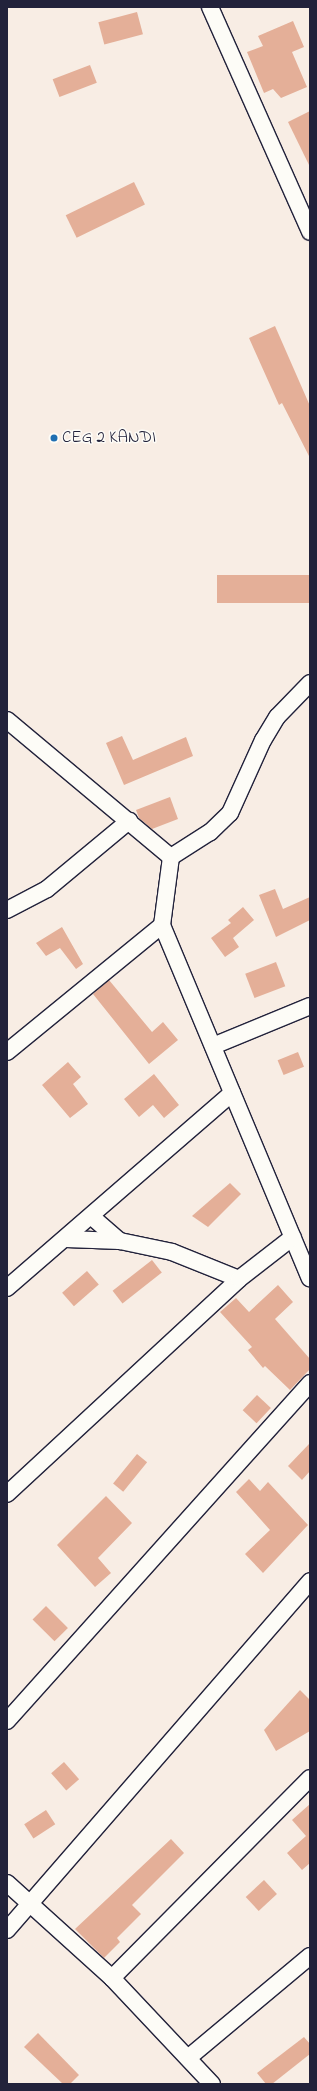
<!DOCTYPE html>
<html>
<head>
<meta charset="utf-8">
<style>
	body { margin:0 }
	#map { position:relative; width:317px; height:2091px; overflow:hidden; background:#f8ede4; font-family:"Indie Flower",sans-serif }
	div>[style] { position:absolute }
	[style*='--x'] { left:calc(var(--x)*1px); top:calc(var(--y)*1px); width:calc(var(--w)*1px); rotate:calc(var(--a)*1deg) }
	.building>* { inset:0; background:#e4af98; transform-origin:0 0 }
	.roads { filter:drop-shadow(1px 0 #22223b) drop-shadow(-1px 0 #22223b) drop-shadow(0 1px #22223b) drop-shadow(0 -1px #22223b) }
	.minor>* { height:16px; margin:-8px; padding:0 8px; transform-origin:8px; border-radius:8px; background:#fdfcf7 }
	.dots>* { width:11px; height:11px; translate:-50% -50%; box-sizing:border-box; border:2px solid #fdfcf7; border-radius:50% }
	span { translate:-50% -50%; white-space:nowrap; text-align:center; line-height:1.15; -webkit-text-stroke:3px #fdfcf7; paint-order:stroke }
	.poi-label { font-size:17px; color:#22223b }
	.left { translate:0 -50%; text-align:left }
	.frame { position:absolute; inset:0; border:8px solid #22223b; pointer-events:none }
</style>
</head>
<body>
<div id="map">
	<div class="building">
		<div style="left:137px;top:12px;width:23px;height:40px;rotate:75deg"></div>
		<div style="clip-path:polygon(293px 21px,304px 47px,292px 52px,307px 87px,281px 98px,273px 89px,264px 93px,247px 52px,263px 46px,258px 36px)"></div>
		<div style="left:90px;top:65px;width:19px;height:40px;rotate:69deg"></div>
		<div style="clip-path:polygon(310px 111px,310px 167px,288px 122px)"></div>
		<div style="left:134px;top:182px;width:25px;height:76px;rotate:64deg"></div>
		<div style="clip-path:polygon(275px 326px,310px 406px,310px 458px,282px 403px,279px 405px,249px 338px)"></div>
		<div style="left:310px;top:575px;width:28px;height:93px;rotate:90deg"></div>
		<div style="clip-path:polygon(122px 736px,133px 760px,186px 737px,193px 756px,124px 785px,106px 743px)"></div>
		<div style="clip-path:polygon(170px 797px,178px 819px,152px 829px,139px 818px,136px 810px)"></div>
		<div style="clip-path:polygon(275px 889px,283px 909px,310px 897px,310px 920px,276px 937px,259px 895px)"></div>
		<div style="clip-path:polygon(243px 907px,254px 920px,233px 938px,239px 947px,225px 957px,211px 938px,231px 923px,228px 920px)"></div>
		<div style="clip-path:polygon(62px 927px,83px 964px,76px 969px,60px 948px,46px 956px,36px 943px)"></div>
		<div style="left:276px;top:962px;width:26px;height:33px;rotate:69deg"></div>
		<div style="clip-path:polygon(109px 980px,152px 1032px,163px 1022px,178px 1040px,149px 1064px,93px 994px)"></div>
		<div style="left:298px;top:1052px;width:16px;height:22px;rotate:68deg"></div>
		<div style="clip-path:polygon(68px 1062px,81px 1077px,73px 1084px,88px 1104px,70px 1118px,42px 1085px)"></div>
		<div style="clip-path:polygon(154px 1074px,179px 1105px,164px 1118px,153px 1105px,139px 1117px,124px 1099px)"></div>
		<div style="clip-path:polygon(230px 1183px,241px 1194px,208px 1227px,192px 1216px)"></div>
		<div style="left:152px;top:1260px;width:16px;height:50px;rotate:52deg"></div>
		<div style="left:87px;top:1271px;width:18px;height:33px;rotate:49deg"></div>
		<div style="clip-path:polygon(278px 1285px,293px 1302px,275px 1319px,310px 1359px,310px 1369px,290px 1390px,265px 1366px,263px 1368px,248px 1350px,252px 1347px,220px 1312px,236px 1298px,249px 1312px)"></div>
		<div style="left:257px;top:1395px;width:19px;height:21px;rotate:43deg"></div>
		<div style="clip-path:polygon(310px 1443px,310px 1471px,302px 1480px,288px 1466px)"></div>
		<div style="left:137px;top:1454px;width:13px;height:38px;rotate:39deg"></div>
		<div style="clip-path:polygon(249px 1479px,260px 1491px,268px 1482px,308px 1525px,263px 1573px,245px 1554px,270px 1530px,236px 1492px)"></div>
		<div style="clip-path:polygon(106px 1496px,132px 1523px,98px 1558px,111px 1573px,95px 1587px,57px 1545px)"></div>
		<div style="left:46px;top:1606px;width:31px;height:19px;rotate:45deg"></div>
		<div style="clip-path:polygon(300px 1690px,310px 1700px,310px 1731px,276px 1751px,264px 1730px)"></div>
		<div style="left:64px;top:1762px;width:23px;height:17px;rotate:49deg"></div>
		<div style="clip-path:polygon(310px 1804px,310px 1863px,302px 1870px,287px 1853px,306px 1836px,292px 1820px)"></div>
		<div style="left:46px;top:1810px;width:17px;height:26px;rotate:57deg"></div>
		<div style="clip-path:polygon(171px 1839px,184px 1853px,132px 1905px,141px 1914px,117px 1938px,120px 1942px,104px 1958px,75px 1929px)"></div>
		<div style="left:264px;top:1880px;width:19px;height:25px;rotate:47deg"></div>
		<div style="clip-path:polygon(38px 2033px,79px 2075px,70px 2084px,63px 2084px,24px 2047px)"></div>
		<div style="clip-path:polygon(304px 2037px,310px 2044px,310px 2054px,272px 2084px,266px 2084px,257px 2073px)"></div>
	</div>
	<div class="roads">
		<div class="minor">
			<div style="--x:210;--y:7;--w:246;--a:66"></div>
			<div style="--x:310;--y:683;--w:47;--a:134.1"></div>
			<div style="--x:277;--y:717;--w:27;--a:121"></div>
			<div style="--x:263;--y:740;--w:80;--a:114.3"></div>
			<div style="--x:230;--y:813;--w:28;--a:136"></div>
			<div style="--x:210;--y:832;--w:46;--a:147.3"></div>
			<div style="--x:171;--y:857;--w:69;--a:97.5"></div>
			<div style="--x:162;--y:925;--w:383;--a:67.3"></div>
			<div style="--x:7;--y:720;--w:214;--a:39.9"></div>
			<div style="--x:7;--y:910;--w:45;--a:-27.7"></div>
			<div style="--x:47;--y:889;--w:107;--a:-39.7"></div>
			<div style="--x:213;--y:1046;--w:105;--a:-22.4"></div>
			<div style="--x:7;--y:1052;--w:200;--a:-39.3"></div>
			<div style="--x:92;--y:1217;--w:37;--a:41"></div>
			<div style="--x:66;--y:1239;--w:54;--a:2.1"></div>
			<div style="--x:120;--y:1241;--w:53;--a:11.9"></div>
			<div style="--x:172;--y:1252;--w:72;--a:21.9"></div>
			<div style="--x:7;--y:1288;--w:298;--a:-40.9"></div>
			<div style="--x:7;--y:1494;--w:316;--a:-42.8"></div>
			<div style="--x:239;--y:1279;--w:68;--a:-37.9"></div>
			<div style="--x:7;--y:1721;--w:454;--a:-48.1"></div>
			<div style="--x:7;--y:1883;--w:142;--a:42.1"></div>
			<div style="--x:112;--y:1978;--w:146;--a:46.7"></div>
			<div style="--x:7;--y:1930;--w:462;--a:-49"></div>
			<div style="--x:112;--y:1978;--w:281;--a:-45.3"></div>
			<div style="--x:188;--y:2058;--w:159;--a:-39.9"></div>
		</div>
	</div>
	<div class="dots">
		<div style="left:54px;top:438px;background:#1f6fb2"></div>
	</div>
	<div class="poi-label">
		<span class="left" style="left:62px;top:438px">CEG 2 KANDI</span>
	</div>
	<div class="frame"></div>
</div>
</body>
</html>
